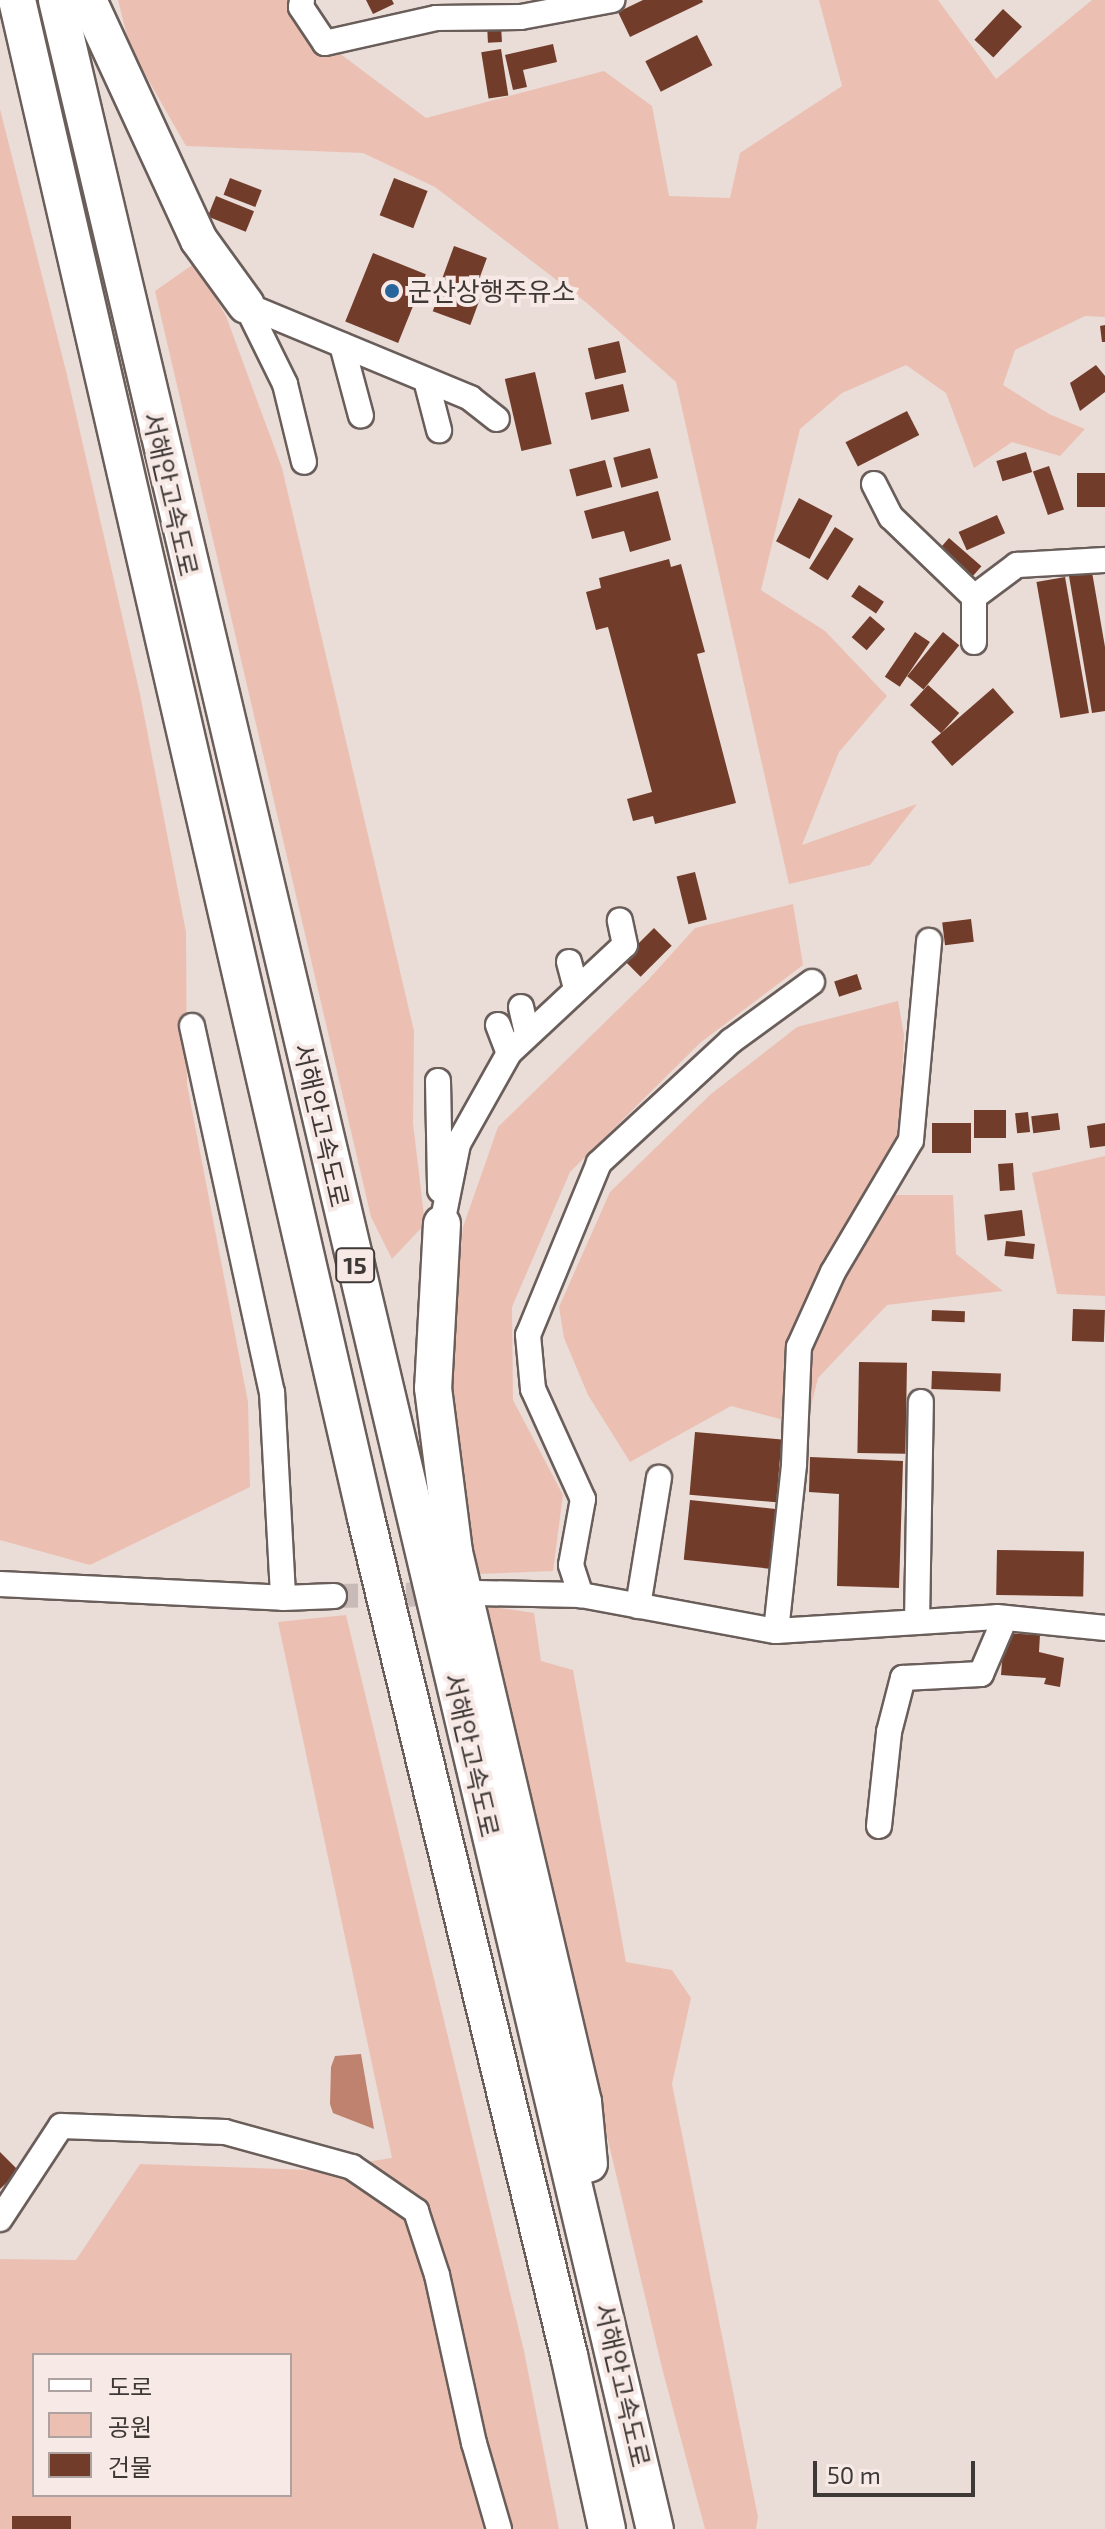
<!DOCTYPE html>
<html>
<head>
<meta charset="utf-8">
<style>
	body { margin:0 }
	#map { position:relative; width:1105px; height:2529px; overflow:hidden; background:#eadcd7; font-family:"Exo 2","Noto Sans KR",sans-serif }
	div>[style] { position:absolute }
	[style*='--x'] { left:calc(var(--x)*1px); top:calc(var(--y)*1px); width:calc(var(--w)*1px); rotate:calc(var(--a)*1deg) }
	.green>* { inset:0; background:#ebc0b3 }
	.water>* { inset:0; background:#be826e }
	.building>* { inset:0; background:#723c2b; transform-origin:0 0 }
	.minor-tunnel>* { height:24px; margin-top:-12px; transform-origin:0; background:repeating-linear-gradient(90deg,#c8bbb7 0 24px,transparent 0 36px) }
	.roads { filter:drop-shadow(2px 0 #6a5e5a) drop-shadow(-2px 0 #6a5e5a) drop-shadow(0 2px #6a5e5a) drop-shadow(0 -2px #6a5e5a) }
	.minor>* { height:24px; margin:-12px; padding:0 12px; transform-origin:12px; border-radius:12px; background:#fff }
	.highway>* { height:36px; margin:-18px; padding:0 18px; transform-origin:18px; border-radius:18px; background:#fff }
	.dots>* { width:22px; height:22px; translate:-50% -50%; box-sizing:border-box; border:4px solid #f7e9e5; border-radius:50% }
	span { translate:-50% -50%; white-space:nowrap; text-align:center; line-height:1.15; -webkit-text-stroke:8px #f7e9e5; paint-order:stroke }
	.shield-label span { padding:2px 6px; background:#f7e9e5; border:2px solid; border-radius:6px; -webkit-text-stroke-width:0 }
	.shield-label { font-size:24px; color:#3e3836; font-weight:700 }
	.poi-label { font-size:26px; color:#3e3836 }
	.left { translate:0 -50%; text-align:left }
	.street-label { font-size:26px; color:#3e3836 }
	.legend { position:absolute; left:32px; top:2353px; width:260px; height:144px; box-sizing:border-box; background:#f7e9e5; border:2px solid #ada29f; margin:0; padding:10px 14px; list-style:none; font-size:24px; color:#3e3836 }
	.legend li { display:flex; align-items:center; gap:16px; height:40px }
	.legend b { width:40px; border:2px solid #ada29f }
	.scale { position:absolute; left:813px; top:2461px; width:162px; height:36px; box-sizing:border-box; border:4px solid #3e3836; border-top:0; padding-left:10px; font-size:24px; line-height:28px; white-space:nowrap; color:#3e3836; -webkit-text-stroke:6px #f7e9e5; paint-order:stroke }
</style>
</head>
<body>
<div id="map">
	<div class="green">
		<div style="clip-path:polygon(118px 0,304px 0,295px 20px,426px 118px,604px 71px,652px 106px,669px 196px,730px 198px,740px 153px,842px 86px,819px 0,938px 0,996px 79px,1092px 0,1105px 0,1105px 317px,1085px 316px,1015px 350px,1003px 385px,1049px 414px,1085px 429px,1060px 456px,1012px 442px,974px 468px,946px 393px,906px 365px,842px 393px,800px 429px,761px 590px,825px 631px,887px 696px,839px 752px,802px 845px,917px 804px,870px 865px,789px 884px,676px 382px,588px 304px,435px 187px,363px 153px,186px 146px,130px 48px)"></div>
		<div style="clip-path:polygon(0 109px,67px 375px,140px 694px,186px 932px,187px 1084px,248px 1402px,250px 1487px,90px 1565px,0 1540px)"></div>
		<div style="clip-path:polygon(195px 263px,226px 316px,282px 468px,414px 1031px,413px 1123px,425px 1224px,392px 1259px,371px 1217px,155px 291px)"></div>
		<div style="clip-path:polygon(793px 904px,803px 965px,700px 1043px,570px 1172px,512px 1307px,513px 1400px,563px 1495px,553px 1571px,478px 1574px,447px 1389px,463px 1227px,498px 1127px,648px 980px,695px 928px)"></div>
		<div style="clip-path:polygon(898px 1001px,904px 1035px,896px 1195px,953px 1195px,956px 1254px,1003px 1291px,887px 1305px,818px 1378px,806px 1426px,731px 1406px,630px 1462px,588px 1395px,564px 1338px,559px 1307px,610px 1192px,711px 1094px,797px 1027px)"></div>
		<div style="clip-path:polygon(1105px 1156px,1105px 1296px,1057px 1294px,1032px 1173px)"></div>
		<div style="clip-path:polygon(481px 1605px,534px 1613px,541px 1661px,573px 1670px,626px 1962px,672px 1970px,691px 1998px,672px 2084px,758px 2517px,756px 2529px,705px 2529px,662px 2368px)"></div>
		<div style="clip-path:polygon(evenodd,346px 1615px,524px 2351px,559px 2529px,0 2529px,0 2259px,76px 2260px,140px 2164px,312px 2170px,392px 2158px,278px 1622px,346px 1615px,34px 2355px,290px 2355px,290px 2495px,34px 2495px,34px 2355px)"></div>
	</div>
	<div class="water">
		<div style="clip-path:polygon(361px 2054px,374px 2129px,333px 2113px,330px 2104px,331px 2067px,335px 2056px)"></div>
	</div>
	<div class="building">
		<div style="clip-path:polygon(366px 0,392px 0,394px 4px,373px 14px)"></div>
		<div style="clip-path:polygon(643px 0,702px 0,703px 2px,630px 37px,618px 12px)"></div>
		<div style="left:1003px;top:9px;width:26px;height:42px;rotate:43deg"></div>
		<div style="left:501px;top:24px;width:18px;height:14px;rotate:87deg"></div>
		<div style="left:697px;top:35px;width:34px;height:58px;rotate:63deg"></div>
		<div style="clip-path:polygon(553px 44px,557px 62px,523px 70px,527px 87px,513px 90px,505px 55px)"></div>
		<div style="left:501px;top:49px;width:47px;height:20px;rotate:81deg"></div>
		<div style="left:230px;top:178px;width:34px;height:18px;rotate:21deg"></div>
		<div style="left:394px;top:178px;width:36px;height:40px;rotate:21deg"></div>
		<div style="left:216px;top:196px;width:41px;height:22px;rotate:22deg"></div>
		<div style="left:454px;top:246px;width:35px;height:35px;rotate:20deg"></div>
		<div style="left:373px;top:253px;width:57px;height:74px;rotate:22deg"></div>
		<div style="left:442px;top:286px;width:40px;height:27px;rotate:20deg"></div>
		<div style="clip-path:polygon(1105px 325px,1105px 342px,1102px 342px,1100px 326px)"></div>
		<div style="left:619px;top:341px;width:32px;height:32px;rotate:77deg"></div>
		<div style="clip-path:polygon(1096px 365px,1105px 376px,1105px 392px,1080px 411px,1070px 383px)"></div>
		<div style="left:535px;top:372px;width:74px;height:31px;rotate:77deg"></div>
		<div style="left:623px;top:384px;width:28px;height:39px;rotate:77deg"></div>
		<div style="left:907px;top:411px;width:27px;height:69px;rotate:63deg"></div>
		<div style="left:650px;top:448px;width:31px;height:38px;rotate:75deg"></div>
		<div style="left:1026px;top:452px;width:21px;height:31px;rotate:73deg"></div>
		<div style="left:605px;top:460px;width:28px;height:37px;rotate:75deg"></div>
		<div style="left:1049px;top:466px;width:46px;height:17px;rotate:71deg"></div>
		<div style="left:1077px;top:473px;width:28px;height:34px"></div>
		<div style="clip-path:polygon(658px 491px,671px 540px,630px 552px,624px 531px,592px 539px,584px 511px)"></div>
		<div style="left:799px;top:498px;width:38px;height:49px;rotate:28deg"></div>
		<div style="left:997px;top:515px;width:20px;height:42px;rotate:66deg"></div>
		<div style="left:835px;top:527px;width:22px;height:49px;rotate:32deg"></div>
		<div style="left:949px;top:538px;width:43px;height:18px;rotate:41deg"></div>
		<div style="clip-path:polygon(669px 559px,671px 567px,681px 564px,705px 652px,697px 654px,736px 803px,655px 824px,653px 816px,633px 821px,627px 799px,652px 792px,608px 627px,596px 630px,586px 592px,601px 588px,599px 578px)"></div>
		<div style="clip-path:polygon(1092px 572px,1105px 647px,1105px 711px,1092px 713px,1069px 576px)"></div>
		<div style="left:1065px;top:577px;width:138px;height:29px;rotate:80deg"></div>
		<div style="left:859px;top:585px;width:30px;height:14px;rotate:34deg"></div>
		<div style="left:870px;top:616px;width:20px;height:28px;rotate:41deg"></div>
		<div style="left:915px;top:632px;width:18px;height:54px;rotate:34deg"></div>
		<div style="left:943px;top:632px;width:21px;height:57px;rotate:39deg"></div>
		<div style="left:928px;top:685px;width:42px;height:27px;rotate:42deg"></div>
		<div style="left:993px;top:688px;width:32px;height:82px;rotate:49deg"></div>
		<div style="left:695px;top:872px;width:49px;height:19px;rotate:76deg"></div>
		<div style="left:971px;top:919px;width:23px;height:29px;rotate:83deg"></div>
		<div style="left:654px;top:928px;width:25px;height:44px;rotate:45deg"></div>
		<div style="left:857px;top:974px;width:16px;height:24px;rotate:72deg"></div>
		<div style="left:974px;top:1110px;width:32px;height:28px"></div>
		<div style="left:1028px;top:1112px;width:20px;height:13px;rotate:84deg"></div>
		<div style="left:1058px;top:1113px;width:17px;height:27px;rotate:83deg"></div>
		<div style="left:932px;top:1123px;width:39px;height:30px"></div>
		<div style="clip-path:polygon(1105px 1123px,1105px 1146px,1090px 1148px,1087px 1126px)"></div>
		<div style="left:1013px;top:1163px;width:27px;height:15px;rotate:86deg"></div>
		<div style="left:1022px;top:1210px;width:26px;height:38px;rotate:83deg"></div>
		<div style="left:1006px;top:1241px;width:29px;height:15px;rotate:6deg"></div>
		<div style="left:1073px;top:1309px;width:32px;height:32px;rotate:2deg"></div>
		<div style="left:932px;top:1310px;width:33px;height:11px;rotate:2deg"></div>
		<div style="left:859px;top:1362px;width:48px;height:91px;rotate:1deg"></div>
		<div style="left:932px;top:1371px;width:69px;height:18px;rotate:2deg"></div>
		<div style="left:695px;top:1432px;width:87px;height:63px;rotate:5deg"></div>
		<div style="clip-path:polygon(810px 1457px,903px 1461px,899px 1588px,837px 1586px,839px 1494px,809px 1492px)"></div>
		<div style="left:690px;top:1500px;width:86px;height:60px;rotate:6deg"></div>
		<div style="left:997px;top:1550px;width:87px;height:45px;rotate:1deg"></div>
		<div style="clip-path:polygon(1004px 1633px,1040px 1635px,1039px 1652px,1064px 1658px,1060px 1687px,1044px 1684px,1046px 1678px,1001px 1675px)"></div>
		<div style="clip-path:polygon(0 2152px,19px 2171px,0 2189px)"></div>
		<div style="left:12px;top:2516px;width:59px;height:13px"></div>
	</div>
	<div class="minor-tunnel">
		<div style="--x:334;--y:1596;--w:114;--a:-1"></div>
	</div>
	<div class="roads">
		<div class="minor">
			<div style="--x:302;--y:0;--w:7;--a:98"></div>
			<div style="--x:301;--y:7;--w:43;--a:56.3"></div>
			<div style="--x:325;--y:43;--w:114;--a:-12.7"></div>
			<div style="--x:436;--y:18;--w:85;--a:-0.7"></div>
			<div style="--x:521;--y:17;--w:93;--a:-10.6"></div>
			<div style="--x:246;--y:305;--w:243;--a:22.5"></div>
			<div style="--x:470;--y:398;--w:34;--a:38"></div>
			<div style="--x:246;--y:305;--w:88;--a:63.7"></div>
			<div style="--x:285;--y:384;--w:80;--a:76.3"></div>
			<div style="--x:342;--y:345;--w:73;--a:75"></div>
			<div style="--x:426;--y:380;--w:52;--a:75.4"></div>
			<div style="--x:874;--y:484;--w:37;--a:63"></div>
			<div style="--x:891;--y:517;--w:115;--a:43.9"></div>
			<div style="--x:974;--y:642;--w:45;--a:-90"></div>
			<div style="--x:974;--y:597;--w:54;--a:-36.7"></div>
			<div style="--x:1017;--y:565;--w:88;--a:-3.3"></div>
			<div style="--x:569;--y:962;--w:28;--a:75"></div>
			<div style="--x:812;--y:982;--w:100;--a:143.9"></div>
			<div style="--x:731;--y:1041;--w:180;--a:137.3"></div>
			<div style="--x:599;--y:1163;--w:186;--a:112.4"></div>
			<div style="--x:528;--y:1335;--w:54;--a:84.7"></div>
			<div style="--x:533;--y:1389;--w:121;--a:65.6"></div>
			<div style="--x:583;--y:1499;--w:67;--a:100.3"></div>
			<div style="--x:571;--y:1565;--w:32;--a:72"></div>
			<div style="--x:581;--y:1595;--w:198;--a:10.5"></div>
			<div style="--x:776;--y:1631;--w:221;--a:-3.6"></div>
			<div style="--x:997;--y:1617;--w:109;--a:5.8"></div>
			<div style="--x:521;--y:1007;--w:27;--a:77"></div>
			<div style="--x:498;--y:1025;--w:30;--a:69"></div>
			<div style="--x:192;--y:1026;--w:375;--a:77.7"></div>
			<div style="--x:272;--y:1392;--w:206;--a:86.9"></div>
			<div style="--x:283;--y:1598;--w:51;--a:-2.2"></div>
			<div style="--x:438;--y:1081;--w:109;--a:88.9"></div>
			<div style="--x:442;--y:1224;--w:82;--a:-78.7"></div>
			<div style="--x:458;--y:1144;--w:104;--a:-60.7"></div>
			<div style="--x:509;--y:1053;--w:158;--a:-43"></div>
			<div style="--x:625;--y:945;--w:25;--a:-102"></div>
			<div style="--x:0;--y:1584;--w:283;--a:2.8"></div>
			<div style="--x:478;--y:1593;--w:103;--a:1.1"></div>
			<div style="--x:638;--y:1606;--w:130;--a:-80.7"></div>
			<div style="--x:917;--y:1622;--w:220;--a:-89"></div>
			<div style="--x:776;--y:1631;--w:168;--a:-83.8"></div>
			<div style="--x:794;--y:1464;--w:117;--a:-87.6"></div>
			<div style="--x:799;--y:1347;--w:82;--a:-65.6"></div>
			<div style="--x:833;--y:1272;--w:153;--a:-59.4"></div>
			<div style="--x:911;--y:1140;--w:200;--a:-84.8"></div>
			<div style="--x:879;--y:1826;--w:95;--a:-83.9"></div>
			<div style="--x:889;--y:1732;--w:56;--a:-75.5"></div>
			<div style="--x:903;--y:1678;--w:78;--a:-2.9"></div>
			<div style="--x:981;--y:1674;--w:61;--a:-66.8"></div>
			<div style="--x:0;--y:2219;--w:111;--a:-56.7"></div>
			<div style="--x:61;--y:2126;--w:164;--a:2.1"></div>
			<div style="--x:225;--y:2132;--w:132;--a:15.4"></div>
			<div style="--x:352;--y:2167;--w:78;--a:34.5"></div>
			<div style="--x:416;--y:2211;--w:67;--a:71.8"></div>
			<div style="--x:437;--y:2275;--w:172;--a:77.6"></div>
			<div style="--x:474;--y:2443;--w:90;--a:73.8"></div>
		</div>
		<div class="highway">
			<div style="--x:17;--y:0;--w:1558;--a:77.05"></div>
			<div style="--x:366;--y:1518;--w:861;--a:76.37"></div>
			<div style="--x:569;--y:2355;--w:178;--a:77.7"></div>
			<div style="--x:57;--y:0;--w:2599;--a:76.7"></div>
			<div style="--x:88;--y:0;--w:264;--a:65.2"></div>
			<div style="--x:199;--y:240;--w:80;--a:54.1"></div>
			<div style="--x:442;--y:1224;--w:164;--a:93.1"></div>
			<div style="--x:433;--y:1388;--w:165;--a:82.7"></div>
			<div style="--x:454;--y:1552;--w:565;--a:76.8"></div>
			<div style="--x:583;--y:2102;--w:62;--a:84.5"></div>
		</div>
	</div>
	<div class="dots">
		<div style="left:392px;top:291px;background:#27659b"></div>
	</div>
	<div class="shield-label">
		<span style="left:355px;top:1265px">15</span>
	</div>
	<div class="poi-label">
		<span class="left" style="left:408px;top:291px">군산상행주유소</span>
	</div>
	<div class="street-label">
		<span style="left:171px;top:494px;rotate:77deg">서해안고속도로</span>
		<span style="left:322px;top:1125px;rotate:77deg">서해안고속도로</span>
		<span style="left:472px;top:1755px;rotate:77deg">서해안고속도로</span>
		<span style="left:623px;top:2385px;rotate:77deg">서해안고속도로</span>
	</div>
	<ul class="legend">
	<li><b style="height:10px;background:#fff"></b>도로</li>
	<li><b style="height:22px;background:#ebc0b3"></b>공원</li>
	<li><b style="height:22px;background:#723c2b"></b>건물</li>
	</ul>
	<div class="scale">50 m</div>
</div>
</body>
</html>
